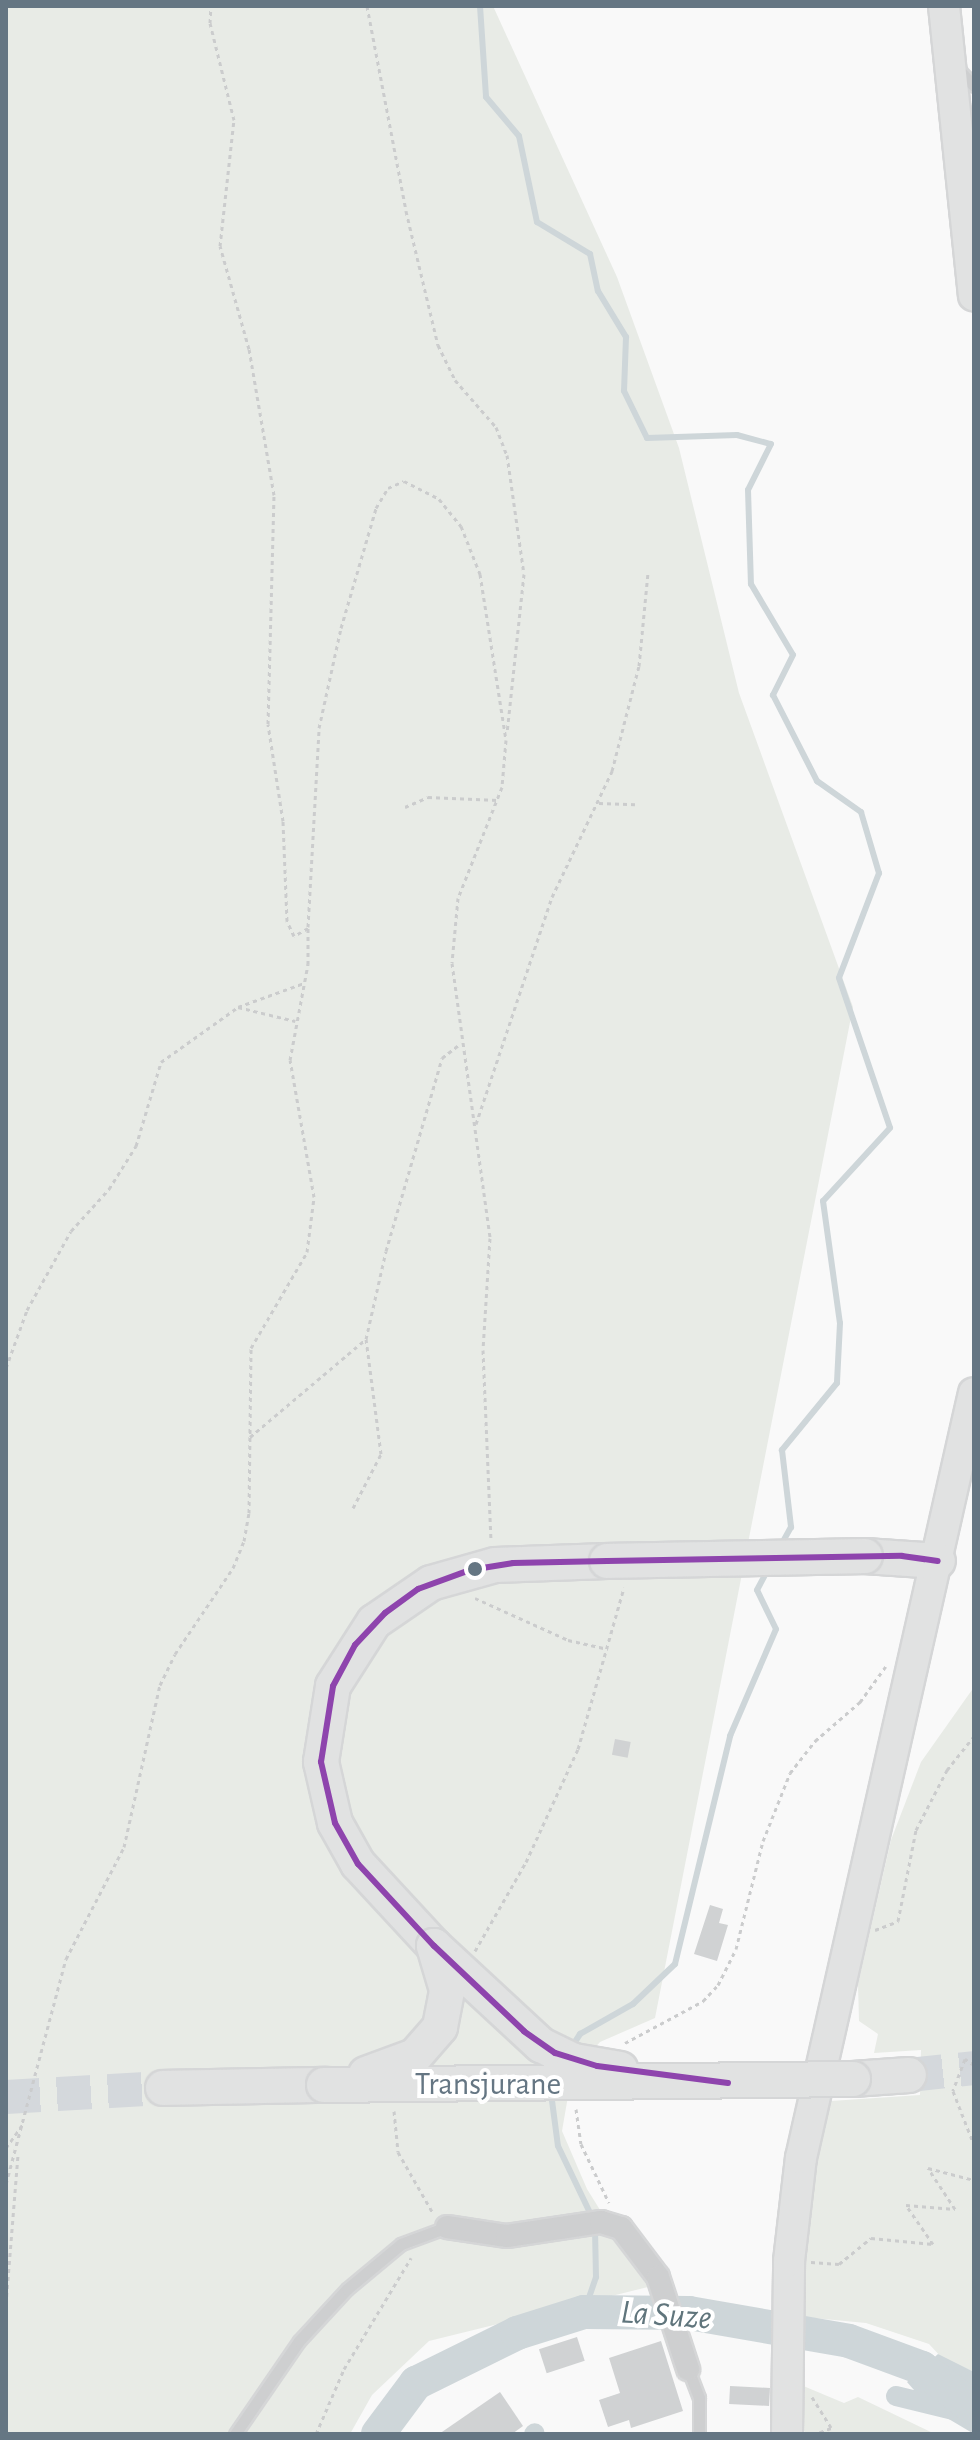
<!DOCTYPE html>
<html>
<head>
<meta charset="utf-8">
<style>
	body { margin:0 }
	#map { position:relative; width:980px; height:2440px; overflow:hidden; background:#f9f9f9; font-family:"Alegreya Sans",sans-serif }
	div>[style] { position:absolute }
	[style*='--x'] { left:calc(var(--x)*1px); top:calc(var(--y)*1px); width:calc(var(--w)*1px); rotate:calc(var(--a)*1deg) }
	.green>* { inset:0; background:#e8ebe6 }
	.water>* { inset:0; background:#ced6d9 }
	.stream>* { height:6px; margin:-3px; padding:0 3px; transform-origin:3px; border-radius:3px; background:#ced6d9 }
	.canal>* { height:20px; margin:-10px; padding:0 10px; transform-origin:10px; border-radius:10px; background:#ced6d9 }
	.river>* { height:34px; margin:-17px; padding:0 17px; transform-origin:17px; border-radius:17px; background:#ced6d9 }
	.building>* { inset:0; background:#d0d2d3; transform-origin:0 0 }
	.primary-tunnel>* { height:34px; margin-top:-17px; transform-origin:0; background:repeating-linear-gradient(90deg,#d4d8dc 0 34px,transparent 0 51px) }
	.path>* { height:3px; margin-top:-1.5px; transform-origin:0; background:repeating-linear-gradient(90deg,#cbcccd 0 4px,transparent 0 8px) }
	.roads { filter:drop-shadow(2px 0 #d5d6d7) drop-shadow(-2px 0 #d5d6d7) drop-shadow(0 2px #d5d6d7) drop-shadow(0 -2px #d5d6d7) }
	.lane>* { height:11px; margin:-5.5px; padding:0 5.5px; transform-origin:5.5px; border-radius:5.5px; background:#cecfd0 }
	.street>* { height:22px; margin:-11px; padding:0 11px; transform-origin:11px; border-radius:11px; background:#cecfd0 }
	.secondary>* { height:30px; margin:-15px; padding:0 15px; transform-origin:15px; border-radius:15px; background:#e1e2e2 }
	.primary>* { height:34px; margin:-17px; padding:0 17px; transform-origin:17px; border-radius:17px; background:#e1e2e2 }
	.bridges { filter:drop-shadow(2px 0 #d5d6d7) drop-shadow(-2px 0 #d5d6d7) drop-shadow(0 2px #d5d6d7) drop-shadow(0 -2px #d5d6d7) }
	.primary-bridge>* { height:34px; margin:-17px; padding:0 17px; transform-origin:17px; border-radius:17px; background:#e1e2e2 }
	.bus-1>* { height:6px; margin:-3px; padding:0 3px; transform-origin:3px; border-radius:3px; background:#8e44ad }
	.dots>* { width:22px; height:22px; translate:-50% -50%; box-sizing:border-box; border:4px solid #fff; border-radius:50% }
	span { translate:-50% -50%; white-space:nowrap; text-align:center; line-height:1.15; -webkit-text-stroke:8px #fff; paint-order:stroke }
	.street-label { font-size:32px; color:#657683 }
	.water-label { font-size:34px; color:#60757c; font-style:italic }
	.frame { position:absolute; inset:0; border:8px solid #657683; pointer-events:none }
</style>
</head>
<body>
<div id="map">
	<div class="green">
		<div style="clip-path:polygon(6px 6px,493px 6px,617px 277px,679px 448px,739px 693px,853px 1007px,655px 2018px,600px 2042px,572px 2073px,562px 2131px,587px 2189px,648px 2287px,429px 2341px,372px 2395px,350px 2434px,6px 2434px)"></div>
		<div style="clip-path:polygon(974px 1687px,974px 2372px,942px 2358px,929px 2344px,866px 2323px,803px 2317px,810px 2191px,831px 2101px,920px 2095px,921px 2050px,874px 2053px,878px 2034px,859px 2021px,858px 1984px,891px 1840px,921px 1762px)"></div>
		<div style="clip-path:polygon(801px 2385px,844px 2403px,858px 2397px,935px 2434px,807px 2434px,800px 2427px)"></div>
	</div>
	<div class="water">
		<div style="clip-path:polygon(938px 2354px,974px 2372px,974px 2434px,942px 2415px,898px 2402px,899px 2391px,914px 2390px,907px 2382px)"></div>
	</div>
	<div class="stream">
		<div style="--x:480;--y:6;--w:91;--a:86.2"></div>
		<div style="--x:486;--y:97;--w:51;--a:49.8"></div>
		<div style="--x:519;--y:136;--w:88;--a:78.2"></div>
		<div style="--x:537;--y:222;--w:62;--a:31.1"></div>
		<div style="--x:590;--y:254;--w:38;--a:78"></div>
		<div style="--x:598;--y:291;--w:54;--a:58.7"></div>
		<div style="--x:626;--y:337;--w:54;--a:92.1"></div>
		<div style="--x:624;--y:391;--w:52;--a:63.9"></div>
		<div style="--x:647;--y:438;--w:90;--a:-1.9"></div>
		<div style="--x:737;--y:435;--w:35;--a:15"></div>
		<div style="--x:771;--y:444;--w:51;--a:116.6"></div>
		<div style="--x:748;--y:490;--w:94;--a:88.2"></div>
		<div style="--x:751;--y:584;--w:82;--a:59.4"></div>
		<div style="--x:793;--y:655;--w:45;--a:116.6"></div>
		<div style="--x:773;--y:695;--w:97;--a:62.9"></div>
		<div style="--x:817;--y:781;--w:54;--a:35.2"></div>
		<div style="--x:861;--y:812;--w:64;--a:73.6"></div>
		<div style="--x:879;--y:873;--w:112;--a:110.9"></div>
		<div style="--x:839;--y:978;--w:158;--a:71.2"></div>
		<div style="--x:890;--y:1128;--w:99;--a:132.5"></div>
		<div style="--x:823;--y:1201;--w:123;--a:82.1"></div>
		<div style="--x:840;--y:1323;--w:60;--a:92.9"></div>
		<div style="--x:837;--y:1383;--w:87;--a:129.4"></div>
		<div style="--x:782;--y:1450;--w:78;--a:83.3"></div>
		<div style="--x:791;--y:1527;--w:21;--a:119"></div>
		<div style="--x:571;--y:2048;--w:17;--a:-57"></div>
		<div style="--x:580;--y:2034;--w:61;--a:-29.5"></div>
		<div style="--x:633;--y:2004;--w:58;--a:-43.6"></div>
		<div style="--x:675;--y:1964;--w:235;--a:-76.4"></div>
		<div style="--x:730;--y:1736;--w:116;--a:-66.7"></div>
		<div style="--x:776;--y:1629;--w:43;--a:-116"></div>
		<div style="--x:757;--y:1590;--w:24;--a:-62"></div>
		<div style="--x:551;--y:2093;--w:53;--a:82.5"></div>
		<div style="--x:558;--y:2146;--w:79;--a:64.4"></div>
		<div style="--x:584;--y:2312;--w:37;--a:-71"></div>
		<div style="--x:596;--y:2277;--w:49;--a:-91.2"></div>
	</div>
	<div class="canal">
		<div style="--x:896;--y:2396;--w:80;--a:13.7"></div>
		<div style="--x:534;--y:2434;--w:1;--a:-45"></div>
	</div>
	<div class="river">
		<div style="--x:378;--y:2434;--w:64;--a:-53.3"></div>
		<div style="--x:416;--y:2383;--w:113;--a:-26.3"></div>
		<div style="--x:517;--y:2333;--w:70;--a:-17.4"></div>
		<div style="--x:584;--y:2312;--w:105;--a:0.5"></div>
		<div style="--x:689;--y:2313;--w:162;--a:9.9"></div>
		<div style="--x:849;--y:2341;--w:78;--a:20.3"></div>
		<div style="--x:922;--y:2368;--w:66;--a:37.6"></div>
	</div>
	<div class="building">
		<div style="left:615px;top:1739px;width:16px;height:16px;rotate:11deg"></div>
		<div style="clip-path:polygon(710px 1905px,723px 1909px,719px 1923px,728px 1925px,717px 1961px,694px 1954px)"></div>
		<div style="left:577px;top:2337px;width:25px;height:40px;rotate:72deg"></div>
		<div style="clip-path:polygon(661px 2341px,683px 2411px,631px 2428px,629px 2420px,608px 2427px,599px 2400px,620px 2393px,609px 2358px)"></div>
		<div style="left:770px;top:2388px;width:18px;height:40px;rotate:93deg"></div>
		<div style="clip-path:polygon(500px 2392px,523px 2426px,512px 2434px,439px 2434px)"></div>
	</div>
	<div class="primary-tunnel">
		<div style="--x:909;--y:2075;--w:65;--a:-6.1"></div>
		<div style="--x:6;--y:2097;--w:157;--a:-3.3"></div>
	</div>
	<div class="path">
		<div style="--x:367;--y:6;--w:209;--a:79.2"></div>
		<div style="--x:406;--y:211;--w:138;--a:76.6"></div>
		<div style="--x:438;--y:345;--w:39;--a:64"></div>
		<div style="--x:455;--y:380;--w:62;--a:48.9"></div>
		<div style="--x:496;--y:427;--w:30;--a:69"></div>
		<div style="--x:507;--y:455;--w:120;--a:81.9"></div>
		<div style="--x:524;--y:574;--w:159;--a:96.1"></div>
		<div style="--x:599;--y:803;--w:36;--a:2"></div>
		<div style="--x:405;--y:807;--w:25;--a:-23"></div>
		<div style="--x:428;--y:797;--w:70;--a:2.5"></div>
		<div style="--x:308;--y:927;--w:199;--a:-86.8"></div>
		<div style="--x:319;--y:728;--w:102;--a:-77.6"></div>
		<div style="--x:341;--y:628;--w:125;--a:-73.7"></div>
		<div style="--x:376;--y:508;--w:23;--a:-59"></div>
		<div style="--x:388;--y:488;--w:17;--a:-24"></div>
		<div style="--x:404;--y:481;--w:39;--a:27"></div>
		<div style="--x:439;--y:499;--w:35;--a:51"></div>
		<div style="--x:461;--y:526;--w:52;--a:68.4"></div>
		<div style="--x:480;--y:574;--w:168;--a:81.1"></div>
		<div style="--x:506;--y:740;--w:47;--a:94.9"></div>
		<div style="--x:502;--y:787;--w:119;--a:111.6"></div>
		<div style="--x:458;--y:898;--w:65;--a:95.3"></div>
		<div style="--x:452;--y:963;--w:278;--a:82.1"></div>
		<div style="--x:490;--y:1238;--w:112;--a:93.6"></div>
		<div style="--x:483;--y:1350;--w:191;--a:87.6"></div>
		<div style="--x:238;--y:1007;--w:59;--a:13.8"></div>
		<div style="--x:476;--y:1124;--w:239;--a:-71.5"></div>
		<div style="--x:552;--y:897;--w:140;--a:-64.5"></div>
		<div style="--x:612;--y:771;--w:108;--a:-75.6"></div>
		<div style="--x:639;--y:666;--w:93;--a:-84.5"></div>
		<div style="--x:6;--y:1368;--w:62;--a:-70.1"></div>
		<div style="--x:27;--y:1310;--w:90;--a:-60.9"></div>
		<div style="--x:71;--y:1231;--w:57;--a:-47.9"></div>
		<div style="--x:109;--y:1189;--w:51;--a:-57.9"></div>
		<div style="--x:136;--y:1146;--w:88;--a:-73.4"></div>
		<div style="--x:161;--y:1062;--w:95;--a:-35.5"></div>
		<div style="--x:238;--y:1007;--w:70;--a:-20"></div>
		<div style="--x:250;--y:1437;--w:152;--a:-40.2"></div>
		<div style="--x:353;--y:1508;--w:61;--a:-62.6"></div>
		<div style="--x:381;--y:1454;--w:116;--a:-97.4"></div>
		<div style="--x:366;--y:1339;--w:90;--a:-77.2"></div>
		<div style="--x:386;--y:1251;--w:201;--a:-73.8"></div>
		<div style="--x:442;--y:1058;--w:24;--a:-38"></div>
		<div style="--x:475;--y:1598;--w:102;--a:24.3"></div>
		<div style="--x:568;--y:1640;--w:41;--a:12.7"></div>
		<div style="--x:875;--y:1930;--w:25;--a:-21"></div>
		<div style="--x:898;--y:1921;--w:93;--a:-78.8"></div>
		<div style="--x:916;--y:1830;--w:68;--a:-62.7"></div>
		<div style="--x:947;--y:1770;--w:43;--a:-51.5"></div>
		<div style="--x:475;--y:1951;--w:103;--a:-60.2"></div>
		<div style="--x:526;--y:1862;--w:124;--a:-65.3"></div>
		<div style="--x:578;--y:1749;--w:168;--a:-74.1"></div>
		<div style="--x:625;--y:2043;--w:89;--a:-28.3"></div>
		<div style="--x:703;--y:2001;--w:22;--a:-47"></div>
		<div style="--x:718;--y:1985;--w:40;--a:-63.4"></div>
		<div style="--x:736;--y:1949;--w:111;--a:-76"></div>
		<div style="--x:763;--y:1841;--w:73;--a:-68.3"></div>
		<div style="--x:790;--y:1773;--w:41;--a:-52"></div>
		<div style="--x:815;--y:1741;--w:60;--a:-40.9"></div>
		<div style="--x:860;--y:1702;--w:44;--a:-54.2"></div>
		<div style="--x:974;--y:2065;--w:11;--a:-146"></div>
		<div style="--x:965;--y:2059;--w:34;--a:111"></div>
		<div style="--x:953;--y:2091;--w:58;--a:68.7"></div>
		<div style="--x:576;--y:2109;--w:35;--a:82"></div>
		<div style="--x:581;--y:2144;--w:65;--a:64.6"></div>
		<div style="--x:394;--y:2111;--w:41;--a:84.4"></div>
		<div style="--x:398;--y:2152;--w:70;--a:60.2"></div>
		<div style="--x:6;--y:2148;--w:29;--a:-55"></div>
		<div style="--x:6;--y:2184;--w:233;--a:-75.1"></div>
		<div style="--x:66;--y:1959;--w:126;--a:-62.6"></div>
		<div style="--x:124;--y:1847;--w:166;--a:-77.5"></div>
		<div style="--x:160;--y:1685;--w:34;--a:-64"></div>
		<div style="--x:175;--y:1654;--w:104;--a:-56"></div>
		<div style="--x:233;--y:1568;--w:29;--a:-68"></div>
		<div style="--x:244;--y:1541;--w:28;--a:-80"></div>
		<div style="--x:249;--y:1513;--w:165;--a:-89.3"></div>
		<div style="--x:251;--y:1348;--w:111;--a:-59.7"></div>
		<div style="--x:307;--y:1252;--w:55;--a:-82.7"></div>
		<div style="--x:314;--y:1197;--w:139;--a:-99.9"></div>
		<div style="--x:290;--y:1060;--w:98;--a:-79.4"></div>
		<div style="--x:308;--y:964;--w:36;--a:-90"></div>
		<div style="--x:308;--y:928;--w:16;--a:150"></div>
		<div style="--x:294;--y:936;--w:17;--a:-115"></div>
		<div style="--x:287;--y:921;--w:100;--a:-92.3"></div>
		<div style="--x:283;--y:821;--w:98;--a:-98.8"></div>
		<div style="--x:268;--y:724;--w:229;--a:-88.5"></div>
		<div style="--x:274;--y:495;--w:148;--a:-99.7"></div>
		<div style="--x:249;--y:349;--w:107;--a:-105.7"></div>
		<div style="--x:220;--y:246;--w:127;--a:-83.7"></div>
		<div style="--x:234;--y:120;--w:100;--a:-103.9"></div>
		<div style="--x:210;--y:23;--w:17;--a:-87"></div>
		<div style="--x:811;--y:2262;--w:28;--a:4"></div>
		<div style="--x:839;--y:2264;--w:41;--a:-39.1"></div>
		<div style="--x:871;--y:2238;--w:62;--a:5.5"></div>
		<div style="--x:933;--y:2244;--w:47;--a:-124.7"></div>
		<div style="--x:906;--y:2205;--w:49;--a:4.7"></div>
		<div style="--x:955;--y:2209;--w:49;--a:-123.4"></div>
		<div style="--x:928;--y:2168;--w:48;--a:14.6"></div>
		<div style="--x:6;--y:2304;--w:150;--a:-85.4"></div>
		<div style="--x:812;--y:2397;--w:36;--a:58"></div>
		<div style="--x:831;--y:2428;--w:17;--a:159"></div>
		<div style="--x:316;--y:2434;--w:71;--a:-66.7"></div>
		<div style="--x:344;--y:2369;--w:130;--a:-58.9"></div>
	</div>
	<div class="roads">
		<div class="lane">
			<div style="--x:958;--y:69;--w:23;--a:47"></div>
			<div style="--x:688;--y:2369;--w:31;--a:69"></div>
			<div style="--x:699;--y:2398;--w:36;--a:90"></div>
			<div style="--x:235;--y:2434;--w:113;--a:-55.5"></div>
			<div style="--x:299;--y:2341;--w:71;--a:-47.3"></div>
			<div style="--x:347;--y:2289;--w:70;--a:-39.8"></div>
			<div style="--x:401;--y:2244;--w:49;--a:-20.3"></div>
		</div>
		<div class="street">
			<div style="--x:447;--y:2227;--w:61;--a:8.5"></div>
			<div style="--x:507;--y:2236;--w:95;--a:-8.5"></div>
			<div style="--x:601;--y:2222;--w:21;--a:17"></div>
			<div style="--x:621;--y:2228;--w:61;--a:52.9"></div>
			<div style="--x:658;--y:2277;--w:97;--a:71.9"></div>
		</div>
		<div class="secondary">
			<div style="--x:944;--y:6;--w:291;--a:84.1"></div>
			<div style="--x:787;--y:2434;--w:173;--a:-89.3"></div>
			<div style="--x:789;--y:2261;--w:104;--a:-83.4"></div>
			<div style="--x:801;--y:2158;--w:784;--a:-77.26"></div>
		</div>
		<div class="primary">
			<div style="--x:865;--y:1556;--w:73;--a:3.9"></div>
			<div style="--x:434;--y:1946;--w:112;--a:-132.8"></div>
			<div style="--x:358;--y:1864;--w:47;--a:-119.3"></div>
			<div style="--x:335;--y:1823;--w:63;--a:-102.9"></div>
			<div style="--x:321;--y:1762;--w:77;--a:-81"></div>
			<div style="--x:333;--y:1686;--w:76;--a:-57.4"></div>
			<div style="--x:374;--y:1622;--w:69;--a:-34.4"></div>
			<div style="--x:431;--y:1583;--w:66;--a:-15.7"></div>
			<div style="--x:495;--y:1565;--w:112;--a:-2"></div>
			<div style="--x:853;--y:2079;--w:56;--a:-4.1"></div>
			<div style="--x:163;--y:2088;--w:161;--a:-1.1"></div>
		</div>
	</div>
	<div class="bridges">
		<div class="primary-bridge">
			<div style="--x:607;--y:1561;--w:258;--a:-1.1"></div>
			<div style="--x:434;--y:1946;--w:146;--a:42.8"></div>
			<div style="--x:541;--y:2045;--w:37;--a:26"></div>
			<div style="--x:574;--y:2061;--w:47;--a:9.9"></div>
			<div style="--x:366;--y:2074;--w:52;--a:-20.2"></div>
			<div style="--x:415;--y:2056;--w:38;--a:-49"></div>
			<div style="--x:440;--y:2027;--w:38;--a:-79"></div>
			<div style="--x:447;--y:1990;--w:46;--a:-106.5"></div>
			<div style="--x:324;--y:2085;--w:529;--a:-0.65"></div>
		</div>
	</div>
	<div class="bus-1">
		<div style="--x:728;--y:2083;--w:132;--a:-172.6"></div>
		<div style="--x:597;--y:2066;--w:44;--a:-162.8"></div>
		<div style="--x:555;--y:2053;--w:38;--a:-145"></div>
		<div style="--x:524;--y:2031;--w:124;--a:-136.6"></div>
		<div style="--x:434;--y:1946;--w:112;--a:-132.8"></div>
		<div style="--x:358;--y:1864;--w:47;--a:-119.3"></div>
		<div style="--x:335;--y:1823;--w:63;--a:-102.9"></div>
		<div style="--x:321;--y:1762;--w:77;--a:-81"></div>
		<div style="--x:333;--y:1686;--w:47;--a:-61.8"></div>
		<div style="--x:355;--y:1645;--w:44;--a:-46.8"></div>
		<div style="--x:385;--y:1613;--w:41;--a:-36"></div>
		<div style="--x:418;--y:1589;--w:55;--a:-20.1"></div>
		<div style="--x:470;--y:1570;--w:44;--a:-9.2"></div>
		<div style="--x:513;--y:1563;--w:94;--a:-1.2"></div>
		<div style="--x:607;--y:1561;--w:295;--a:-1"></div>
		<div style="--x:902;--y:1556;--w:36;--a:8"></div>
	</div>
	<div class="dots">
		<div style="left:475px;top:1569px;background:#657683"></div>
	</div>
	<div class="street-label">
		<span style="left:488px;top:2084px">Transjurane</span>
	</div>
	<div class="water-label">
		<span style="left:666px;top:2316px;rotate:4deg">La Suze</span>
	</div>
	<div class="frame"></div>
</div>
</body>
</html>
